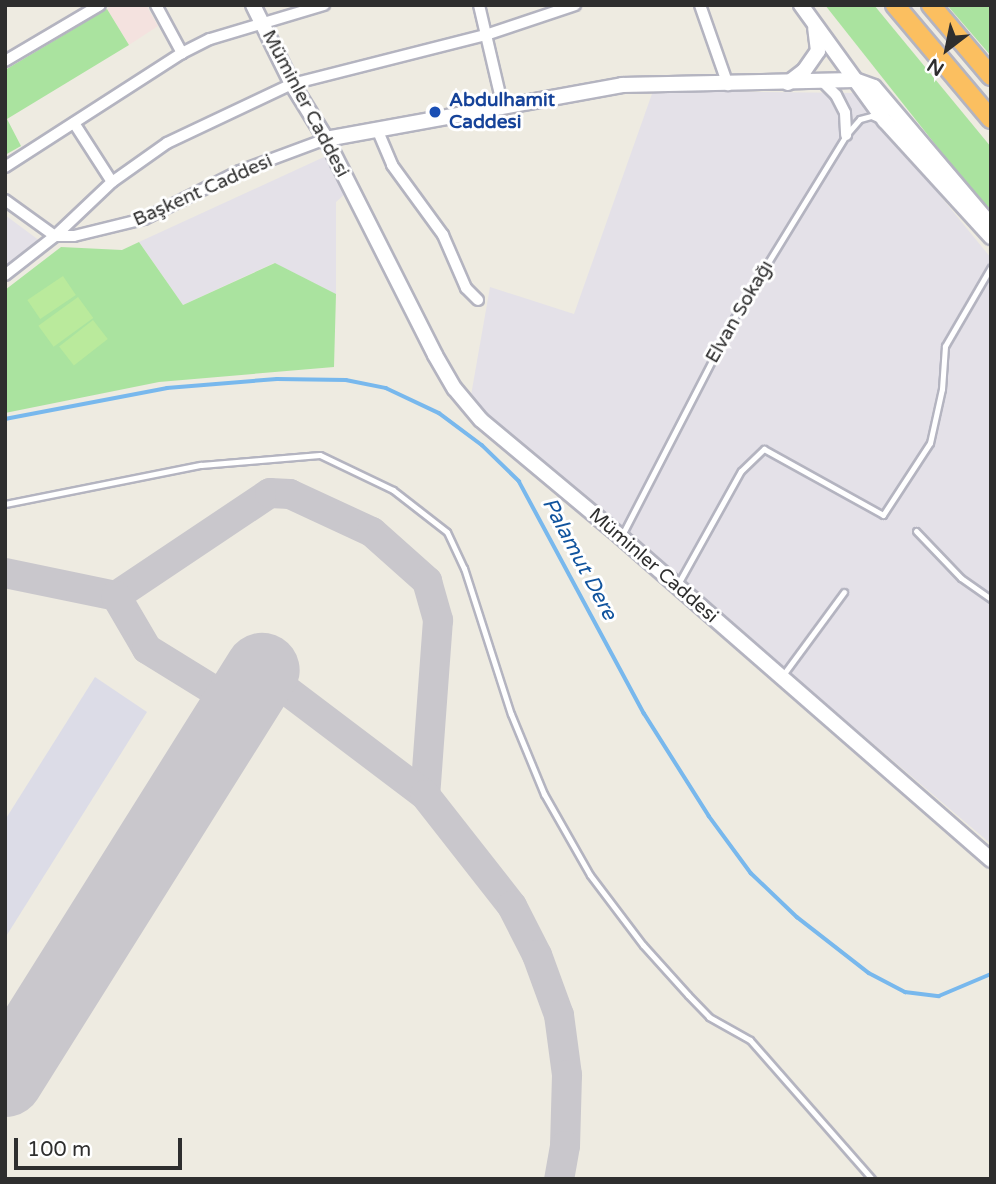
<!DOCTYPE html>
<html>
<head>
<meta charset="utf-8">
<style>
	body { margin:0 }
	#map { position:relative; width:996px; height:1184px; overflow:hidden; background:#eeebe1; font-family:"Varela Round",sans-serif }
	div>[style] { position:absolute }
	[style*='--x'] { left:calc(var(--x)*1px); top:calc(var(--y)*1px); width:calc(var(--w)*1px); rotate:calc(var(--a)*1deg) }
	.industrial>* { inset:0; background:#e4e1e8 }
	.medical>* { inset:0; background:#f4e2df }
	.airport>* { inset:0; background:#dcdce7 }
	.green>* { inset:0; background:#aae39f }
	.pitch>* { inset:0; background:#baea9c; transform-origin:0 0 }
	.stream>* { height:3.5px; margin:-1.75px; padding:0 1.75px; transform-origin:1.75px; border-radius:1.75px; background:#78b8ed }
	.taxiway>* { height:30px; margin:-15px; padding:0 15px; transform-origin:15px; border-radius:15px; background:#c9c7cc }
	.runway>* { height:75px; margin:-37.5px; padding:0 37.5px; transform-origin:37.5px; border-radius:37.5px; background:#c9c7cc }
	.roads { filter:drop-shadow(2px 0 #b4b4c0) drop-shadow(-2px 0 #b4b4c0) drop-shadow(0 2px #b4b4c0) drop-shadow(0 -2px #b4b4c0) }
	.lane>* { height:5px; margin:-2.5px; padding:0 2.5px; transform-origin:2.5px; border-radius:2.5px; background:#fff }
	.street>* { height:10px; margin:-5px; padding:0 5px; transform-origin:5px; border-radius:5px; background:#fff }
	.secondary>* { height:14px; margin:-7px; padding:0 7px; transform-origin:7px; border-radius:7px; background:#fff }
	.highway>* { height:18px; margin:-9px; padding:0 9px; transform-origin:9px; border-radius:9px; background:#fbbf60 }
	.dots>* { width:19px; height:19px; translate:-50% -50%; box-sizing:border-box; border:4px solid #fff; border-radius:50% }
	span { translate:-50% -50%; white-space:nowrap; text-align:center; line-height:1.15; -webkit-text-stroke:6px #fff; paint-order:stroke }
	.transit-label { font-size:19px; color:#164399; font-weight:700 }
	.left { translate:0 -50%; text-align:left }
	.street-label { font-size:19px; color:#2e2e2e }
	.water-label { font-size:21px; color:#11549e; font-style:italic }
	.frame { position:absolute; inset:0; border:7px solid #2e2e2e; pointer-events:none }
	.north { position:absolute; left:912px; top:14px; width:70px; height:70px; -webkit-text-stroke:5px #fff; paint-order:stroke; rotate:212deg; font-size:19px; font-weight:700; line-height:28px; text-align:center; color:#2e2e2e }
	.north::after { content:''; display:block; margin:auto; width:24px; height:32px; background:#2e2e2e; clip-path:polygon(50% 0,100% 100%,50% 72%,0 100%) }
	.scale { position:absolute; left:14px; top:1138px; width:168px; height:32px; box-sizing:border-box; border:4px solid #2e2e2e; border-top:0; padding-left:9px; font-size:21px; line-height:24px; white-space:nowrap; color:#2e2e2e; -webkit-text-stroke:5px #fff; paint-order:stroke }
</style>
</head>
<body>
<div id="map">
	<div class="industrial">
		<div style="clip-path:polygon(653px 91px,856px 93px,991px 258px,991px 844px,470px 401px,490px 287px,574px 314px)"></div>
		<div style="clip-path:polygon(324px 157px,346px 193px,336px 202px,336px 294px,274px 263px,183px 305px,139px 242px)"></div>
		<div style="clip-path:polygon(5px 215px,40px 241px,5px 266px)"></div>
	</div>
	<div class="medical">
		<div style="clip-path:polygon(112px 5px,146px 5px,158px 26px,129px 45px,107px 9px)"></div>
	</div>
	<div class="airport">
		<div style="clip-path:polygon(95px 677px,147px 712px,5px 938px,5px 820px)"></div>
	</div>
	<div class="green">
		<div style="clip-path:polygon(825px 5px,874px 5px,991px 147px,991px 215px)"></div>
		<div style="clip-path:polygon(947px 5px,991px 5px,991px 56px)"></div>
		<div style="clip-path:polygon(107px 9px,129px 45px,7px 119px,21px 146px,5px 155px,5px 70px)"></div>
		<div style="clip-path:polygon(139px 242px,183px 305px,275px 263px,336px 294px,334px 367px,159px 382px,5px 413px,5px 290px,61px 247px,122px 250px)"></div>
	</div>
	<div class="pitch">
		<div style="left:63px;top:276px;width:23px;height:43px;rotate:56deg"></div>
		<div style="left:78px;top:297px;width:26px;height:49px;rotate:54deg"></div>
		<div style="left:93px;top:320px;width:24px;height:43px;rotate:52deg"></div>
	</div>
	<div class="stream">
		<div style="--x:5;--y:419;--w:165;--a:-10.8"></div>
		<div style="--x:167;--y:388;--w:110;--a:-4.7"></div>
		<div style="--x:277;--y:379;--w:69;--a:0.8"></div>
		<div style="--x:346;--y:380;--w:41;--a:11.3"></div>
		<div style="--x:386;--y:388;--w:59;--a:25.3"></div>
		<div style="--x:439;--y:413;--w:54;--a:36.7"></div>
		<div style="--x:482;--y:445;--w:52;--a:44.2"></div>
		<div style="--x:519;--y:481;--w:264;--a:61.7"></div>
		<div style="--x:644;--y:713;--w:122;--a:57.7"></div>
		<div style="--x:709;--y:816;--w:71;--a:53.6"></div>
		<div style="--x:751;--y:873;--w:64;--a:43.7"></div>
		<div style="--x:797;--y:917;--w:91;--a:37.9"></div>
		<div style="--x:869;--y:973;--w:41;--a:27.8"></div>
		<div style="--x:905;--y:992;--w:34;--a:7"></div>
		<div style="--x:939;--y:996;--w:56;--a:-22.9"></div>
	</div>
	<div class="taxiway">
		<div style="--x:5;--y:573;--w:113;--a:11.7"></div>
		<div style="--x:116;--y:596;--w:185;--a:-33.8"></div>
		<div style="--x:270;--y:493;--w:20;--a:3"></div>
		<div style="--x:290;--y:494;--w:90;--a:24.9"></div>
		<div style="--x:372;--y:532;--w:74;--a:41.7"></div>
		<div style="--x:427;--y:581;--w:41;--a:74.2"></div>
		<div style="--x:438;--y:620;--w:175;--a:94.2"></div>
		<div style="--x:425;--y:795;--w:196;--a:-142.9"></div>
		<div style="--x:116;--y:596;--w:61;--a:59.7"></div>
		<div style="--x:147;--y:649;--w:89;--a:31.7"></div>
		<div style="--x:425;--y:795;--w:141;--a:51.9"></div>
		<div style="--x:512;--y:906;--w:55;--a:63"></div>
		<div style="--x:537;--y:955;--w:64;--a:69.9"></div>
		<div style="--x:559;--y:1015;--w:61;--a:82.4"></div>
		<div style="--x:567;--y:1075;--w:71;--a:91.6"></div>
		<div style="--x:565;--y:1146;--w:34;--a:100"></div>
	</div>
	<div class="runway">
		<div style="--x:5;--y:1079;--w:483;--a:-57.9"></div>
	</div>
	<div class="roads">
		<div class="lane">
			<div style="--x:5;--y:504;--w:200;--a:-11.3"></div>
			<div style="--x:201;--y:465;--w:119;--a:-4.8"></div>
			<div style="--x:320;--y:455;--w:81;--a:25.6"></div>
			<div style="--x:393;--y:490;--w:68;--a:37.9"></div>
			<div style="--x:447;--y:532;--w:40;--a:65"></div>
			<div style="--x:464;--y:568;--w:153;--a:72.2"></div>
			<div style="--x:511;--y:714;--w:87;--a:67.6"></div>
			<div style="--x:544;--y:794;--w:93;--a:60.4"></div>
			<div style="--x:590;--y:875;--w:88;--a:52.9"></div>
			<div style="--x:643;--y:945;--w:67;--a:48"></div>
			<div style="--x:688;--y:995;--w:30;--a:46"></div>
			<div style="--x:709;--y:1017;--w:47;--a:29.3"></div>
			<div style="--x:750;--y:1040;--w:185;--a:48.7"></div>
			<div style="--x:916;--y:531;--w:65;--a:46.2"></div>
			<div style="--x:961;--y:578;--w:37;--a:35"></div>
			<div style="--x:621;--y:537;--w:246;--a:-62.7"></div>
			<div style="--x:734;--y:318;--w:215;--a:-58.5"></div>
			<div style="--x:846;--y:135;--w:21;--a:-49"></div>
			<div style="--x:860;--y:119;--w:11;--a:-15"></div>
			<div style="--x:871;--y:116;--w:8;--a:23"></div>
			<div style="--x:678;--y:584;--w:129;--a:-60.9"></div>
			<div style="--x:741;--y:471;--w:32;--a:-44"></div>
			<div style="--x:764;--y:449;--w:136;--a:29"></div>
			<div style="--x:883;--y:515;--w:86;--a:-56.9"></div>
			<div style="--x:930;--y:443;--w:55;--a:-77.5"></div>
			<div style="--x:942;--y:389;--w:43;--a:-86"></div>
			<div style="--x:945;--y:346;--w:91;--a:-59.8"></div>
			<div style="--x:783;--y:675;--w:103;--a:-53.7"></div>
		</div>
		<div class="street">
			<div style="--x:156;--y:5;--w:55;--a:61.6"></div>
			<div style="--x:479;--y:5;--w:105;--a:76.8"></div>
			<div style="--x:700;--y:5;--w:85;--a:70.7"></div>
			<div style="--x:5;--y:61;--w:110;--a:-30.5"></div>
			<div style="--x:823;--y:82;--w:18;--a:45"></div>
			<div style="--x:836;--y:95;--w:20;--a:63"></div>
			<div style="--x:845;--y:113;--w:22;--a:87"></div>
			<div style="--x:74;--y:123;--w:70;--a:57.2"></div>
			<div style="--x:377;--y:129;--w:39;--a:67"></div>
			<div style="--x:392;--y:165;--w:87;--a:53.9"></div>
			<div style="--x:443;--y:235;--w:58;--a:66.5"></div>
			<div style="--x:466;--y:288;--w:17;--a:45"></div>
			<div style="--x:5;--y:167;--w:211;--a:-32.8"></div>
			<div style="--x:182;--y:53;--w:31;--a:-27"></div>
			<div style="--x:210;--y:39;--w:119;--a:-16.6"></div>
			<div style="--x:5;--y:200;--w:62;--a:35.8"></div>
			<div style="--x:55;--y:236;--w:19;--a:0"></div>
			<div style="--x:74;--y:236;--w:72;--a:-13.7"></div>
			<div style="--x:144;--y:219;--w:107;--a:-26.6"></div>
			<div style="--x:240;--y:171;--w:92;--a:-20.4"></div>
			<div style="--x:5;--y:275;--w:63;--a:-38"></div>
			<div style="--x:55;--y:236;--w:79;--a:-43.5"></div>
			<div style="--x:112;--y:182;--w:67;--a:-35.3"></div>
			<div style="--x:167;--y:143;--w:138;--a:-25.3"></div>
			<div style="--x:292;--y:84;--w:200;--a:-14.2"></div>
			<div style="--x:486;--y:35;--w:94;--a:-18.6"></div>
		</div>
		<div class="secondary">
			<div style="--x:253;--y:5;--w:88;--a:63.7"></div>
			<div style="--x:292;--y:84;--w:65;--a:58.3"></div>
			<div style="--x:326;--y:139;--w:242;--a:63.2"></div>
			<div style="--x:435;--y:355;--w:39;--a:60"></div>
			<div style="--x:455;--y:389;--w:40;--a:50"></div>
			<div style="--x:481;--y:420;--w:182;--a:39.9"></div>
			<div style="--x:621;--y:537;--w:491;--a:41.1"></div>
			<div style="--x:801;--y:5;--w:143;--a:54.1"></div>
			<div style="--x:885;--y:121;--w:157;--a:47.6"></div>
			<div style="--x:788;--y:83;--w:20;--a:-37"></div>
			<div style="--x:804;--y:71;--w:24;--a:-55"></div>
			<div style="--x:818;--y:51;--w:23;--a:-97"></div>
			<div style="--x:326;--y:139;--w:301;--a:-10.3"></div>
			<div style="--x:622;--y:85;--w:233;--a:-1.2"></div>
			<div style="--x:855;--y:80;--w:20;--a:20"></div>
			<div style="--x:874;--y:87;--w:181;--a:49.7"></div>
		</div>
		<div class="highway">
			<div style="--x:895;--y:5;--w:149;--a:49.9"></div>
			<div style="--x:931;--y:5;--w:93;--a:49.8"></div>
		</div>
	</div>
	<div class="dots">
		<div style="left:435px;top:112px;background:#1a4fb4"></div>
	</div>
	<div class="transit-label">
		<span class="left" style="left:449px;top:112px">Abdulhamit<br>Caddesi</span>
	</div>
	<div class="street-label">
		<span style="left:305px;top:104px;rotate:62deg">Müminler Caddesi</span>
		<span style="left:203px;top:191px;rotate:-24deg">Başkent Caddesi</span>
		<span style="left:740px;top:312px;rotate:-60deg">Elvan Sokağı</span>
		<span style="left:653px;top:566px;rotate:41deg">Müminler Caddesi</span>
	</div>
	<div class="water-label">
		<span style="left:579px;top:559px;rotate:62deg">Palamut Dere</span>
	</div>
	<div class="frame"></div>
	<div class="north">N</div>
	<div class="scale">100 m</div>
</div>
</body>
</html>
